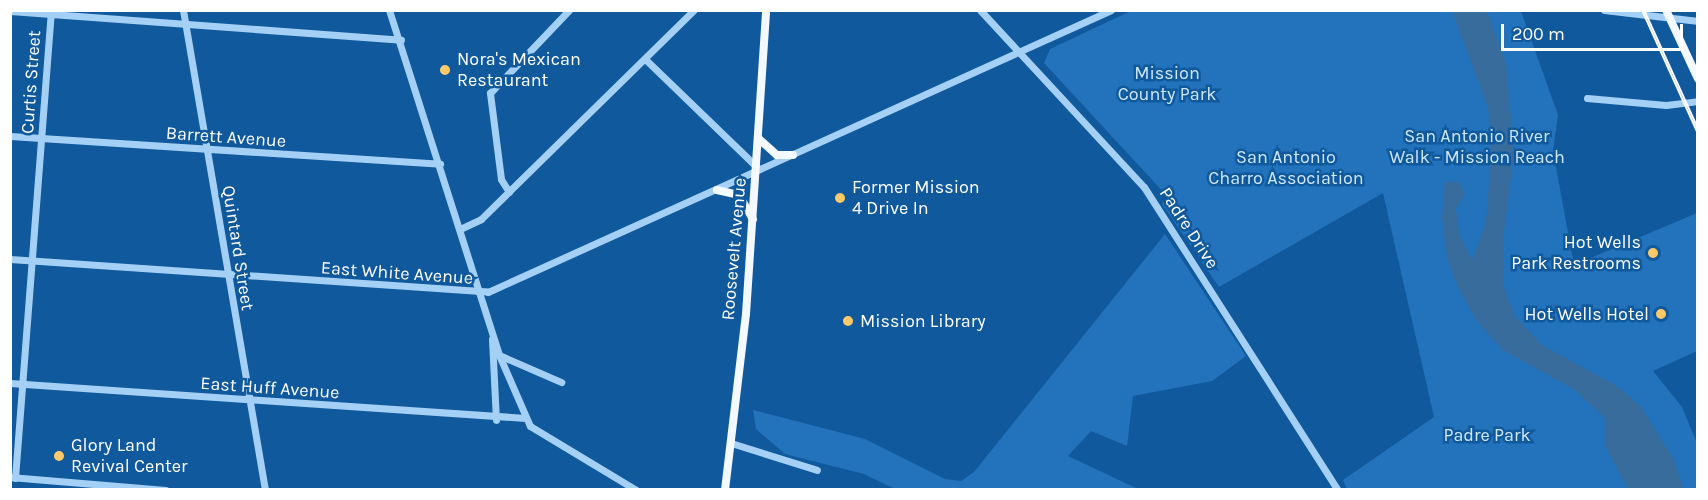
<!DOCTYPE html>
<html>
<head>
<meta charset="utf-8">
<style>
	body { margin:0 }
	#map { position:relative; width:1708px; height:500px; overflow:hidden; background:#10599d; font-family:Karla,sans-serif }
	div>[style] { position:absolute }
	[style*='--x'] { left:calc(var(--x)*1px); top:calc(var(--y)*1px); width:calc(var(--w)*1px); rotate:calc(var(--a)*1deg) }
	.green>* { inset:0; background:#2373bc }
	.water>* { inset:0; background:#386c9d }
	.minor>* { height:7px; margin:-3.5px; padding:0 3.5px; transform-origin:3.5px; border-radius:3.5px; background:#a5d0f5 }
	.major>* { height:8px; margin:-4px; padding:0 4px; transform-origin:4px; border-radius:4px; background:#f3f9ff }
	.rail>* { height:4px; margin-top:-2px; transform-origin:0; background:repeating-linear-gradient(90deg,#10599d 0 4.5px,#fff 0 9px); box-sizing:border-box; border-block:2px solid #fff }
	.dots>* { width:16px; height:16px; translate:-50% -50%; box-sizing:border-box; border:3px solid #10599d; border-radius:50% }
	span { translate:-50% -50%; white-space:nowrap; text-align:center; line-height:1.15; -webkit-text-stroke:5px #10599d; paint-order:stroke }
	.poi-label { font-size:18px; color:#fff }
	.left { translate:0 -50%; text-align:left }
	.right { translate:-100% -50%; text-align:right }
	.park-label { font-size:18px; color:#cee8fe }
	.street-label { font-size:18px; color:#fff }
	.frame { position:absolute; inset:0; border:12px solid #fff; pointer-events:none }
	.scale { position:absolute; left:1501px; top:24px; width:182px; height:27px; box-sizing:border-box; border:3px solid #fff; border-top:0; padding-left:8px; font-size:18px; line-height:21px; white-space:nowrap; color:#fff; -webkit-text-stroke:4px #10599d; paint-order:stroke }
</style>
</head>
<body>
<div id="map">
	<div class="green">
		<div style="clip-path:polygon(1131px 11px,1521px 11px,1558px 115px,1553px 151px,1574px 265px,1697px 213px,1697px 351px,1653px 371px,1682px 407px,1697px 443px,1697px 489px,1347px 489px,1343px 480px,1434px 417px,1383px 193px,1219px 287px,1162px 204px,1167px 196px,1044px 63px,1050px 49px)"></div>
		<div style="clip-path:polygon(1165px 234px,1246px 356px,1212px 381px,1133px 396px,1127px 446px,1091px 431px,1068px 456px,1138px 489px,895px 489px,864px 474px,785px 454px,756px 429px,753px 410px,865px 439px,945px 479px,961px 481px,974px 472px)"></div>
	</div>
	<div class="water">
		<div style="clip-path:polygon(1452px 11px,1487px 11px,1506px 63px,1514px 152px,1503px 240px,1504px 287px,1514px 315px,1542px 345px,1615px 385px,1640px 405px,1674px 460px,1683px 489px,1628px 489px,1605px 446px,1605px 418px,1575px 390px,1503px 350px,1478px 323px,1459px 289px,1447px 259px,1442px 217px,1445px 182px,1459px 182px,1465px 194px,1456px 208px,1459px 234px,1472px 260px,1486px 222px,1491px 154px,1488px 108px)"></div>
	</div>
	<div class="minor">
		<div style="--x:183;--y:10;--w:487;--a:80.3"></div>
		<div style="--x:389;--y:10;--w:362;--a:72.3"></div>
		<div style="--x:499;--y:355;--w:77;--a:66.4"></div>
		<div style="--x:530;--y:426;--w:124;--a:31.1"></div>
		<div style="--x:980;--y:10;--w:241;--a:47.2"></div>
		<div style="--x:1144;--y:187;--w:360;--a:57.4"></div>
		<div style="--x:1604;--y:10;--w:95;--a:6.7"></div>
		<div style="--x:10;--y:11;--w:392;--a:4.2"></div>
		<div style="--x:645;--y:59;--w:156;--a:44"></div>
		<div style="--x:1587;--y:98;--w:79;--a:5.1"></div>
		<div style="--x:1666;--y:105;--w:32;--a:-7"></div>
		<div style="--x:10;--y:136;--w:431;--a:3.7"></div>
		<div style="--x:509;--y:192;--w:15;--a:-122"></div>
		<div style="--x:501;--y:179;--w:87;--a:-97.3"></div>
		<div style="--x:490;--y:93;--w:115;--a:-46.4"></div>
		<div style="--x:460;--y:229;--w:23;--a:-25"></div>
		<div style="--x:481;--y:219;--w:298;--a:-44.5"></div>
		<div style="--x:10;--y:259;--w:479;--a:3.9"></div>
		<div style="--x:488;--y:292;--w:684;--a:-24.35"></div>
		<div style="--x:492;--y:339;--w:81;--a:87.2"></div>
		<div style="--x:499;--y:355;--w:68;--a:23.5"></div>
		<div style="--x:10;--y:383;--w:517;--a:3.88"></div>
		<div style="--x:731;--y:443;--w:90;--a:17.4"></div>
		<div style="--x:10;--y:477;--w:156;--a:4.8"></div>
		<div style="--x:15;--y:478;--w:469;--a:-85.6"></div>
	</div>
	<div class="major">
		<div style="--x:1666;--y:10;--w:76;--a:65.1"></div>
		<div style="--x:759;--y:139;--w:24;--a:42"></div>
		<div style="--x:777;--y:155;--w:16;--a:0"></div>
		<div style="--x:717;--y:190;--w:23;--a:13"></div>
		<div style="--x:739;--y:195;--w:28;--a:60"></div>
		<div style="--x:725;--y:490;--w:177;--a:-83.2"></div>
		<div style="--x:746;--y:314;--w:305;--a:-86.2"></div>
	</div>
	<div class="rail">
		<div style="--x:1643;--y:10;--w:133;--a:65.6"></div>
	</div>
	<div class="dots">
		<div style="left:445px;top:70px;background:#ffc869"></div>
		<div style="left:840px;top:198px;background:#ffc869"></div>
		<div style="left:1653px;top:253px;background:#ffc869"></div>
		<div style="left:1661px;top:314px;background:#ffc869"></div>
		<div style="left:848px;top:321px;background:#ffc869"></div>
		<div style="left:59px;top:456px;background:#ffc869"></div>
	</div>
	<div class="poi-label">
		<span class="left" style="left:457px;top:70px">Nora's Mexican<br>Restaurant</span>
		<span class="left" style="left:852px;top:198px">Former Mission<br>4 Drive In</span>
		<span class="right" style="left:1641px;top:253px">Hot Wells<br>Park Restrooms</span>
		<span class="right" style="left:1649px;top:314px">Hot Wells Hotel</span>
		<span class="left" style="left:860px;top:321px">Mission Library</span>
		<span class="left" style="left:71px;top:456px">Glory Land<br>Revival Center</span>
	</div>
	<div class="park-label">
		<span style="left:1167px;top:84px">Mission<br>County Park</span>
		<span style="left:1477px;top:147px">San Antonio River<br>Walk - Mission Reach</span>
		<span style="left:1286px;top:168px">San Antonio<br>Charro Association</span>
		<span style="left:1487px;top:435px">Padre Park</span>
	</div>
	<div class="street-label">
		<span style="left:31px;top:82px;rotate:-86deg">Curtis Street</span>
		<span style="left:226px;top:137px;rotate:4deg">Barrett Avenue</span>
		<span style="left:1189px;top:228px;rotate:57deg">Padre Drive</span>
		<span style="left:238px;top:248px;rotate:81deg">Quintard Street</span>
		<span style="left:734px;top:249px;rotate:-85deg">Roosevelt Avenue</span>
		<span style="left:397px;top:273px;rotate:4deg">East White Avenue</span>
		<span style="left:270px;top:388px;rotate:4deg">East Huff Avenue</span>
	</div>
	<div class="frame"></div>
	<div class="scale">200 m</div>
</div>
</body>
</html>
